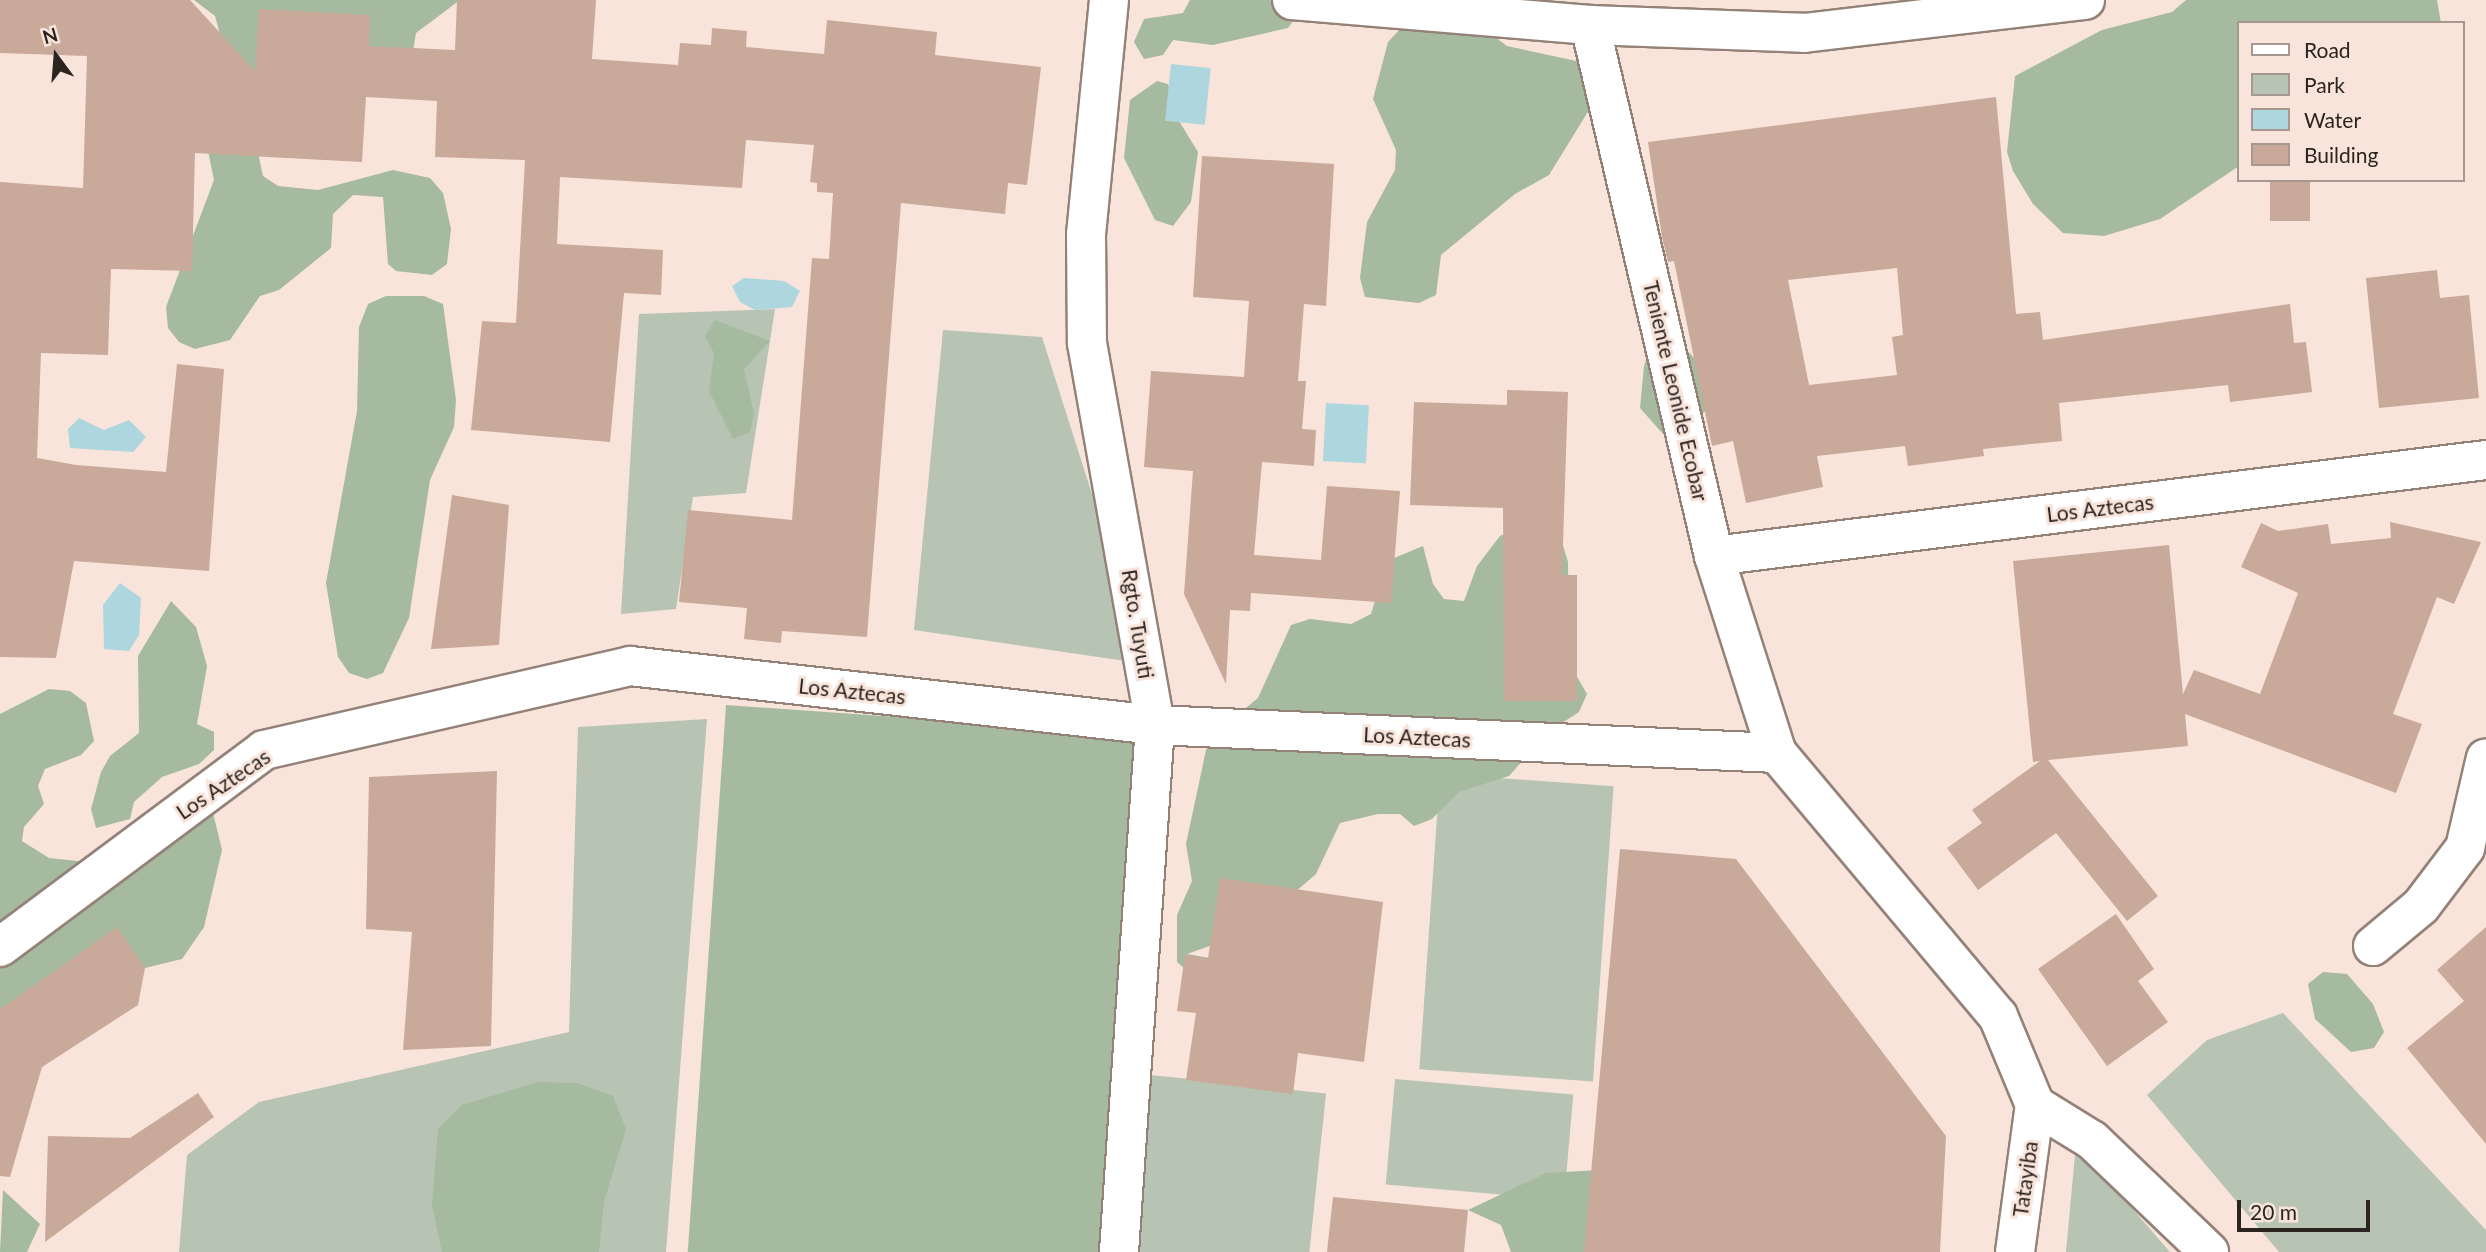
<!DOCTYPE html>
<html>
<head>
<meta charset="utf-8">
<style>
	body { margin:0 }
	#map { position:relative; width:2486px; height:1252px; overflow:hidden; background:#f8e4da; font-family:Lato,sans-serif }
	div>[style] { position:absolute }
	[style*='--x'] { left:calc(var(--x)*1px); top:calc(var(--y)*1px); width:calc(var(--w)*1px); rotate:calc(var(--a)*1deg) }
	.green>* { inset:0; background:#b7c4b4; transform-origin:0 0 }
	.forest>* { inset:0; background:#a5ba9f; transform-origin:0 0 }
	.water>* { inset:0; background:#add6df; transform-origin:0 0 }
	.building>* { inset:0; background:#c9a999; transform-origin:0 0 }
	.roads { filter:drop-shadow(2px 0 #948279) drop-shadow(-2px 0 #948279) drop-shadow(0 2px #948279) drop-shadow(0 -2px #948279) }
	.minor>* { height:38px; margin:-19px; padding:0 19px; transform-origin:19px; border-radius:19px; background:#fff }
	span { translate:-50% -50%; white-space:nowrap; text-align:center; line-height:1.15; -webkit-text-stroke:6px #f8e4da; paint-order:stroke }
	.street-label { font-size:21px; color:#2b2420 }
	.legend { position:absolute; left:2237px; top:21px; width:228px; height:161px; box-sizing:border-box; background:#f8e4da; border:2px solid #a69790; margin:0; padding:9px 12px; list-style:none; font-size:21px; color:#2b2420 }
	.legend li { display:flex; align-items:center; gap:14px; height:35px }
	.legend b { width:35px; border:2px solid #a69790 }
	.north { position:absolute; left:21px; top:21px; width:70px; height:70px; -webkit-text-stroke:5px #f8e4da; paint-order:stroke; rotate:344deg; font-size:19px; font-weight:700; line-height:28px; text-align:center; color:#2b2420 }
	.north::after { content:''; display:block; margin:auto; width:24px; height:32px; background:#2b2420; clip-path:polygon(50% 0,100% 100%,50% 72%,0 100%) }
	.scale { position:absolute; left:2237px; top:1200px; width:133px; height:32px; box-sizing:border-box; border:4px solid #2b2420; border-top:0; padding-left:9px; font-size:21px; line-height:24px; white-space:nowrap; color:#2b2420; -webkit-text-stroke:5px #f8e4da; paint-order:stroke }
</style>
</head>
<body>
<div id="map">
	<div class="green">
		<div style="clip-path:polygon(775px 309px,746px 493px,693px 497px,676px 609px,621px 614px,639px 314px)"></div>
		<div style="clip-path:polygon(943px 330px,1042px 337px,1146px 664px,914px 630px)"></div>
		<div style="clip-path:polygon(707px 719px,666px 1252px,179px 1252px,187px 1155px,259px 1102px,569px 1032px,578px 727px)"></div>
		<div style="left:1440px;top:774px;width:174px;height:296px;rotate:4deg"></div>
		<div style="clip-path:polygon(2283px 1013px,2486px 1230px,2486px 1252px,2279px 1252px,2147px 1095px,2207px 1040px)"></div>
		<div style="left:1151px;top:1075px;width:176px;height:178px;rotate:6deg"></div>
		<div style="left:1395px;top:1079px;width:179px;height:106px;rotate:5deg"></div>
		<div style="clip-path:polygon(2076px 1144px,2170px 1252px,2066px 1252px)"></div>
	</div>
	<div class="forest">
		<div style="clip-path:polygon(194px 0,460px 0,416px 33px,413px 51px,255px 139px,263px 176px,278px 186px,318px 190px,393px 170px,430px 178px,443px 193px,451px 229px,447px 264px,432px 275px,396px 271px,388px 264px,383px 197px,353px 195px,333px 214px,331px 248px,279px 290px,260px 296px,230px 340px,195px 349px,179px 342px,168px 328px,166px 307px,214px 180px,203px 126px,222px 42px,215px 16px)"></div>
		<div style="clip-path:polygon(1190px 0,1308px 0,1288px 28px,1213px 45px,1173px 40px,1163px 55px,1144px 59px,1134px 42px,1144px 19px,1183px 13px)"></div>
		<div style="clip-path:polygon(2186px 0,2437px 0,2441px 23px,2239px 23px,2239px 166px,2160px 219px,2104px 236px,2063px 233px,2033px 204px,2013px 171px,2007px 152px,2015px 76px,2102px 30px,2172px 12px)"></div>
		<div style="clip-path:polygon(1476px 23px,1507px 46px,1581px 62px,1597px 97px,1549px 175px,1515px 194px,1441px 255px,1436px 295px,1419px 303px,1365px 297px,1360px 278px,1367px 222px,1395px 170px,1396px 150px,1373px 99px,1388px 42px,1401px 28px)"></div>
		<div style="clip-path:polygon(1157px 81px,1168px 84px,1179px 121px,1198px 152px,1191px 202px,1173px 226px,1155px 220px,1124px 158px,1130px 100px)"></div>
		<div style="clip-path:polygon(386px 296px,424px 296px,443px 304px,456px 400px,454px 427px,430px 480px,409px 618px,383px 673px,367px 679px,349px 673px,338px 657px,326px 583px,357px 411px,359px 327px,368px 304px)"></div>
		<div style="clip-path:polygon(715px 320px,770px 341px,744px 369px,754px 414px,750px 432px,733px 439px,709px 391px,714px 353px,705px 336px)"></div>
		<div style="clip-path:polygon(1677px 340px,1698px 362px,1707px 409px,1683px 434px,1663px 434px,1640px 408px,1644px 366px,1651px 346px)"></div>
		<div style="clip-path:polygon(1557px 526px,1568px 562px,1569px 663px,1587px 694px,1579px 712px,1548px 732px,1509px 776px,1459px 792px,1432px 819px,1414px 826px,1400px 814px,1378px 814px,1340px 823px,1316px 874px,1249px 932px,1187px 954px,1226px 961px,1191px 974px,1177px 962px,1177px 915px,1192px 881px,1186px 844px,1206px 750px,1214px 734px,1258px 698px,1291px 625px,1310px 619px,1351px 624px,1371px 614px,1387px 561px,1423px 546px,1433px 584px,1444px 599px,1464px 601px,1477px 566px,1500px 536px,1520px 527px)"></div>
		<div style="clip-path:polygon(171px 601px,196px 627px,207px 666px,197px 724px,214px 732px,214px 750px,199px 764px,162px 777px,134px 802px,130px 819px,96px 828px,91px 809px,101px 772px,110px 756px,139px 733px,138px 656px)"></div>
		<div style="clip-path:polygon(49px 689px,70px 691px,86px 703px,94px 741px,81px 755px,45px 769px,38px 786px,44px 804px,24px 827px,22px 841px,49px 858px,87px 862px,197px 805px,213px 813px,222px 850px,204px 927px,182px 959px,145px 968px,117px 965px,0 1031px,0 714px)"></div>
		<div style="left:726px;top:705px;width:430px;height:549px;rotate:4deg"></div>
		<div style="clip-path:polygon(2323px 972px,2347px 974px,2373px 1004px,2384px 1032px,2374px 1048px,2351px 1052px,2315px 1019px,2308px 984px)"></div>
		<div style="clip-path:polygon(538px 1082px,578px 1083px,613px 1096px,626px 1129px,604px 1202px,599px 1252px,442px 1252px,432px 1205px,438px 1129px,462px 1105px)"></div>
		<div style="clip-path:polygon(1599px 1170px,1638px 1252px,1511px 1252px,1501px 1225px,1468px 1210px,1546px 1173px)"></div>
		<div style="clip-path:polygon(3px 1190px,40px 1224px,27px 1252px,0 1252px)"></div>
	</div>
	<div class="water">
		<div style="left:1171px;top:64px;width:40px;height:57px;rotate:6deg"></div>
		<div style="clip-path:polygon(744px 278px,784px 281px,800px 291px,792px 307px,755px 310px,740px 302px,732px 286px)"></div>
		<div style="left:1326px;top:403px;width:43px;height:58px;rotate:3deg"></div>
		<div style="clip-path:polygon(79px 418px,104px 430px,129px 420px,146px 437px,133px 452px,70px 448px,68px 429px)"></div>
		<div style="clip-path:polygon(120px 583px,141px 598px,139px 635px,129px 651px,104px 649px,103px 605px)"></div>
	</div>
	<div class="building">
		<div style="clip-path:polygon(0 0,190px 0,255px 71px,259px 9px,370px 15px,369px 46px,455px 50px,457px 0,596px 0,592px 59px,678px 65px,680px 43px,711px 45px,712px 28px,747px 31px,746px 47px,824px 54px,827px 20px,937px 32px,935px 55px,1041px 67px,1027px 185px,1008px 183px,1005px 214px,901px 203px,867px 637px,782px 631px,781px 643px,744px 639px,747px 608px,679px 602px,688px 510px,792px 520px,812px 258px,829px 259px,833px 193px,817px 192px,817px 183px,810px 182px,814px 145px,746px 140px,742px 188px,560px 177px,557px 244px,663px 250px,661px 295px,624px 293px,610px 442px,471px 430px,482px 321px,516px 323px,525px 160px,435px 157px,437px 101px,366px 97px,362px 162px,195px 153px,192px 271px,111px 269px,108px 355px,41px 353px,37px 458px,76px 465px,166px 472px,177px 364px,224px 369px,209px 571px,74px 561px,56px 658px,0 657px,0 182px,83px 188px,87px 56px,0 53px)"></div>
		<div style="clip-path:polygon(evenodd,1996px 97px,2016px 314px,2040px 312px,2043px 340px,2290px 304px,2294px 343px,2306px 342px,2312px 392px,2230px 402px,2228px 385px,2059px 403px,2062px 441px,1983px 449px,1984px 456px,1908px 466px,1905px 446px,1817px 456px,1823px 487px,1746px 503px,1733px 441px,1712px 446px,1674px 261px,1668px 262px,1662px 237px,1648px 142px,1996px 97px,1897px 268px,1903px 335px,1892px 337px,1897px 375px,1809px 385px,1788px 280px,1897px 268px)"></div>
		<div style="clip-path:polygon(1202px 156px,1334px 164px,1326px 306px,1304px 304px,1298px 381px,1306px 381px,1302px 429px,1316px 430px,1314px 466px,1262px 462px,1254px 555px,1321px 560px,1327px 486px,1400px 491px,1391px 603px,1251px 593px,1250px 611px,1230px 610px,1226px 684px,1184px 594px,1193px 471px,1144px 467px,1151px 371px,1244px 377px,1249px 301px,1193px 297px)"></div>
		<div style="left:2270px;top:180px;width:40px;height:41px"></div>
		<div style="clip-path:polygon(2437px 270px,2440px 298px,2469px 295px,2479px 398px,2379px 408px,2366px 278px)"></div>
		<div style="clip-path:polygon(1507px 390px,1568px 392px,1562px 575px,1577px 575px,1577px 701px,1504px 701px,1503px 508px,1410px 505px,1414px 402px,1507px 405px)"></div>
		<div style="clip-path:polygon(452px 495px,509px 505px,499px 645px,431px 649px)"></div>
		<div style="clip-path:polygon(2390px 522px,2481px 542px,2454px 604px,2437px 597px,2393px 714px,2422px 724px,2396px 793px,2185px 714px,2188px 746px,2048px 760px,2158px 896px,2127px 921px,2056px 833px,1978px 890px,1947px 848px,1982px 823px,1972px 810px,2040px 761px,2033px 762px,2013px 561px,2169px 545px,2183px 694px,2194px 670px,2260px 694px,2298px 593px,2241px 567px,2261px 523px,2278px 531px,2328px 524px,2331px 544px,2391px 538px)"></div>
		<div style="clip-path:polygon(497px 771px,491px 1046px,403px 1050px,412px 932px,366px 929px,369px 777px)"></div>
		<div style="clip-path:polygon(1620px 849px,1736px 859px,1946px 1136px,1940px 1252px,1584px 1252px)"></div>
		<div style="clip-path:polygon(1220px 878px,1383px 902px,1364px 1062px,1298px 1053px,1293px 1094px,1186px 1080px,1196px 1013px,1177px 1011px,1185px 955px,1208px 958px)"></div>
		<div style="clip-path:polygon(2116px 914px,2154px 969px,2138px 981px,2168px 1022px,2107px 1066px,2038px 969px)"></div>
		<div style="clip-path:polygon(117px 927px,145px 968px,138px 1005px,42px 1067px,10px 1177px,0 1176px,0 1009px)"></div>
		<div style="clip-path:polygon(2486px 927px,2486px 1144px,2407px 1048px,2464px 1001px,2437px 970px)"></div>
		<div style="clip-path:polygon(198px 1093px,214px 1117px,45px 1242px,48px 1136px,130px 1138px)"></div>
		<div style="clip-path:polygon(1333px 1197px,1468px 1210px,1464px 1252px,1327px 1252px)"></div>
	</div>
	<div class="roads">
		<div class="minor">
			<div style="--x:1109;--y:0;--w:235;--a:95.6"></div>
			<div style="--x:1086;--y:234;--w:109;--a:89.5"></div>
			<div style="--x:1087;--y:343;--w:388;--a:79.9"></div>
			<div style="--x:1155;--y:725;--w:528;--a:93.91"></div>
			<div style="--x:1292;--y:0;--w:299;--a:4.8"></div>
			<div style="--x:1590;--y:25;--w:214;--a:2.1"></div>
			<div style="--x:1804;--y:33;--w:283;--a:-6.7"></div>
			<div style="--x:1590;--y:25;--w:545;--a:76.86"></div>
			<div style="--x:1714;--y:556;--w:207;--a:72.3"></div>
			<div style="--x:1777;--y:753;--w:344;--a:50"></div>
			<div style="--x:1998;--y:1016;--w:96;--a:67.4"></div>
			<div style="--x:2035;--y:1105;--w:67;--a:31.6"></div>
			<div style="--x:2092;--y:1140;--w:162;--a:43.7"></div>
			<div style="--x:1714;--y:556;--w:778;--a:-7.09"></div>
			<div style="--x:2373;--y:946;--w:62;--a:-39.8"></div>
			<div style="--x:2421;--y:906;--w:73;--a:-52.8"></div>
			<div style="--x:2465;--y:848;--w:92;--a:-76.9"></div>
			<div style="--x:0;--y:947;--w:329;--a:-36.7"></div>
			<div style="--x:264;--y:750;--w:376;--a:-12.9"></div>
			<div style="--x:630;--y:666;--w:528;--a:6.41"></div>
			<div style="--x:1155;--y:725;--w:623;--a:2.58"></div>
			<div style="--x:2015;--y:1252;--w:148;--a:-82.3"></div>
		</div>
	</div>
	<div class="street-label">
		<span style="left:1676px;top:391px;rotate:77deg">Teniente Leonide Ecobar</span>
		<span style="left:2100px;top:508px;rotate:-7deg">Los Aztecas</span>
		<span style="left:1138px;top:624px;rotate:81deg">Rgto. Tuyuti</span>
		<span style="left:852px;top:691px;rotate:6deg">Los Aztecas</span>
		<span style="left:1417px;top:737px;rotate:3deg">Los Aztecas</span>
		<span style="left:223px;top:784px;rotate:-34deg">Los Aztecas</span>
		<span style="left:2025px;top:1179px;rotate:-82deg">Tatayiba</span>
	</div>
	<ul class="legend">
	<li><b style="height:9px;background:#fff"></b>Road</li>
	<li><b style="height:19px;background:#b7c4b4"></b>Park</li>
	<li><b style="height:19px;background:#add6df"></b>Water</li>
	<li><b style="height:19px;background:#c9a999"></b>Building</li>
	</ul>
	<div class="north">N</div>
	<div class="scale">20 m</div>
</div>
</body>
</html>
